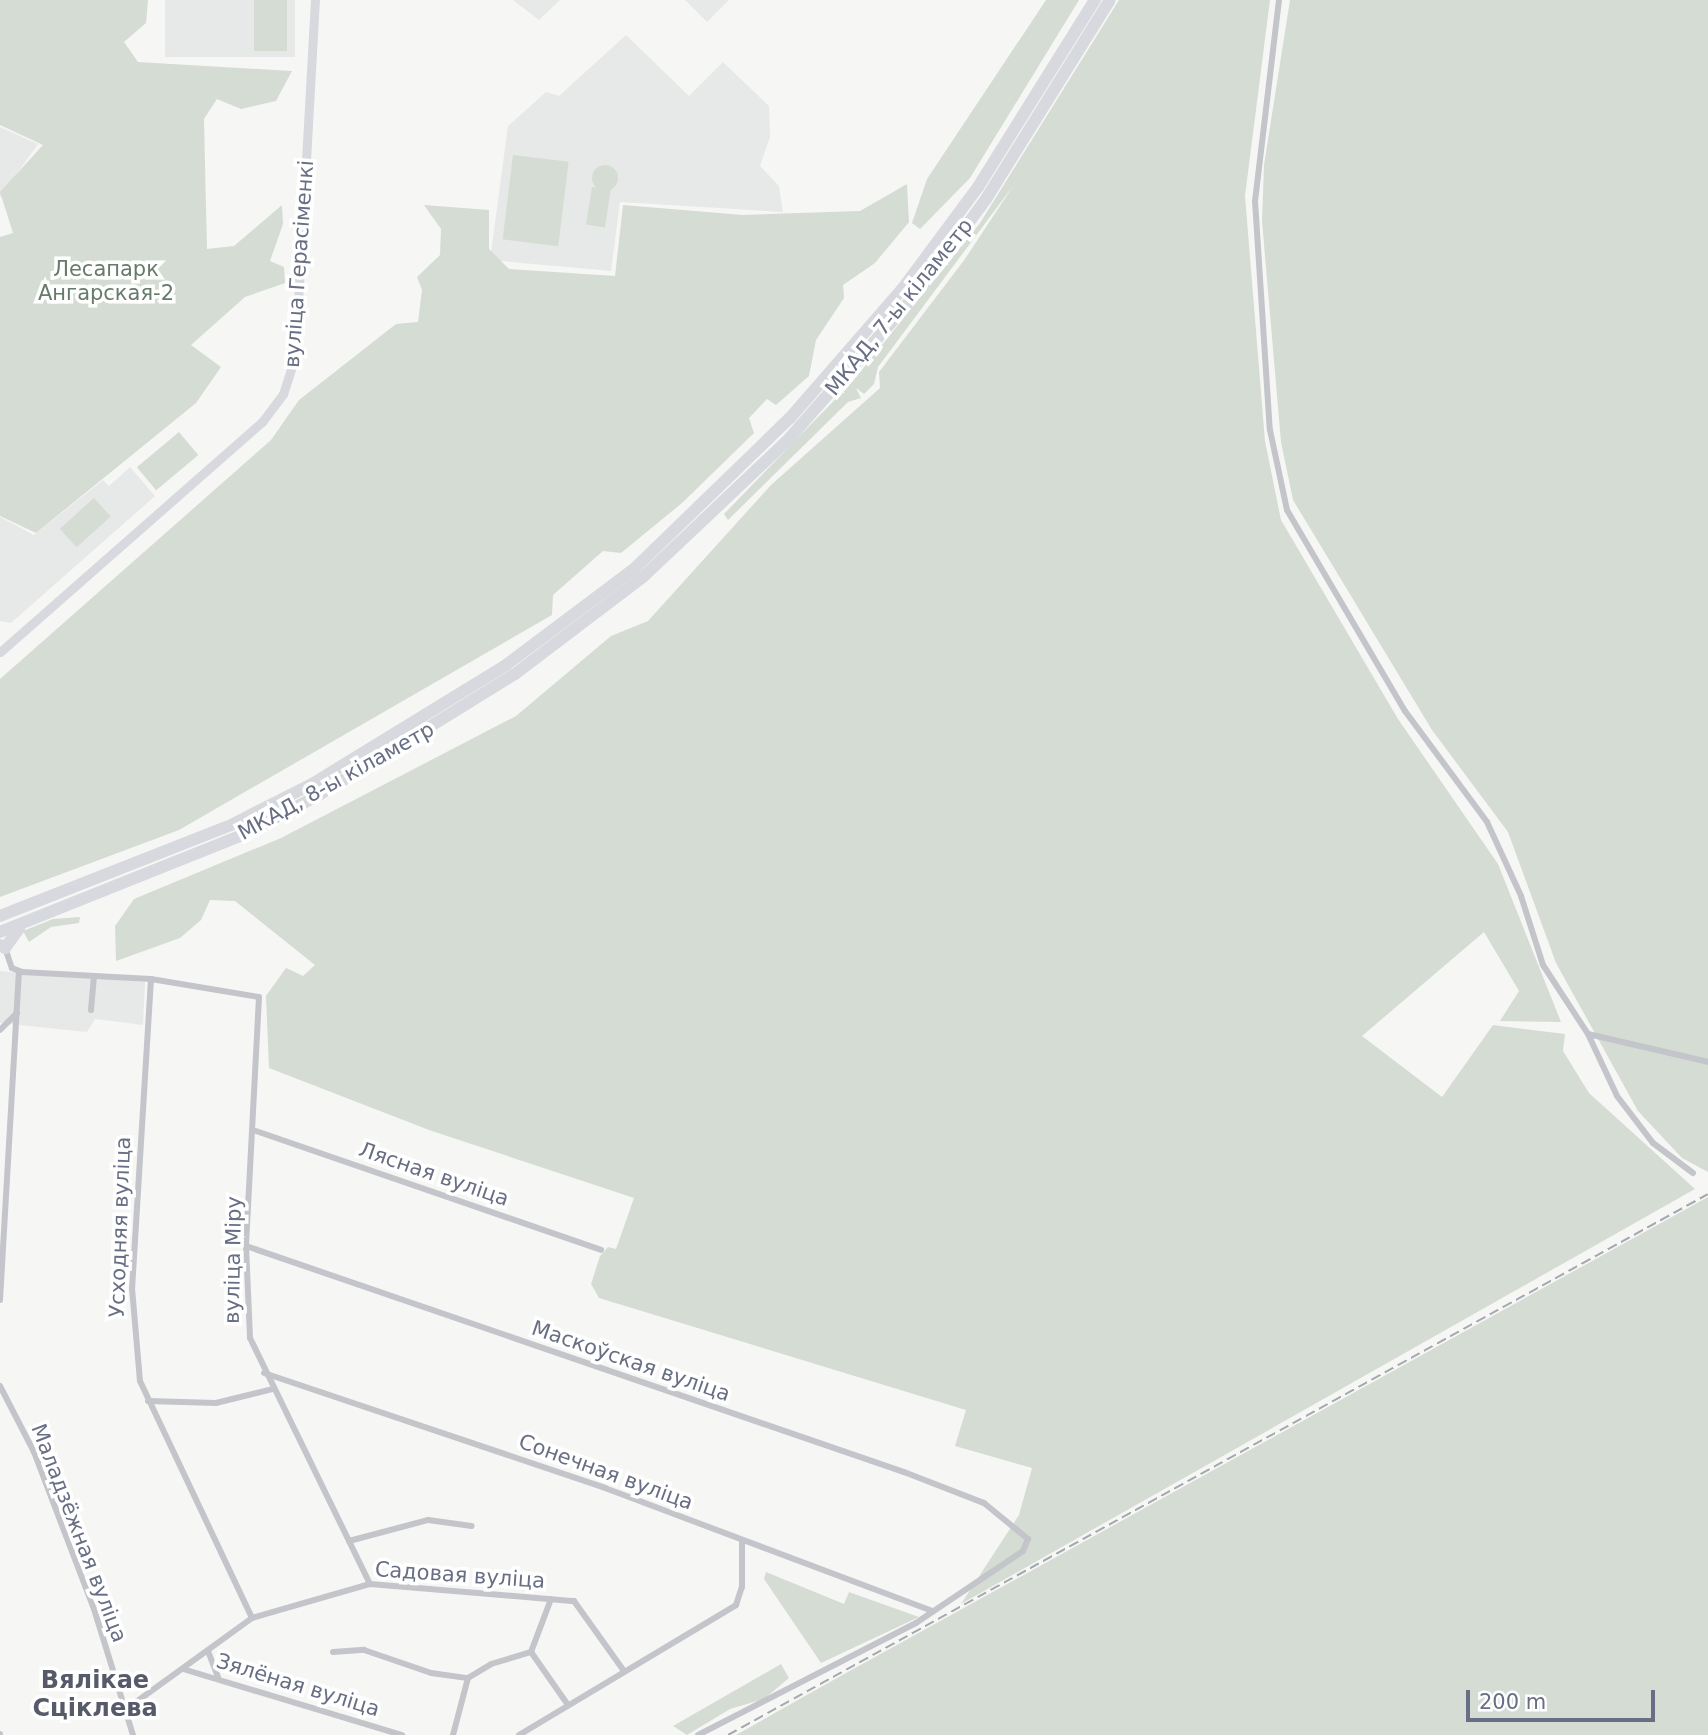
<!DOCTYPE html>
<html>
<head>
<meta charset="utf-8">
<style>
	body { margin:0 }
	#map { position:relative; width:1708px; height:1735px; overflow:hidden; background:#f6f7f4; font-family:"DejaVu Sans",sans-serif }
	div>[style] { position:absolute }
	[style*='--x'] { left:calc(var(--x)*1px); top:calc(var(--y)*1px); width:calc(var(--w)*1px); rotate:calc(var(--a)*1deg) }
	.built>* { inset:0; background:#e7e8e8; transform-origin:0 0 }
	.green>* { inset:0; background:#d4dcd4; transform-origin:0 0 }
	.round { border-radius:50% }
	.street>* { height:6px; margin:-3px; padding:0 3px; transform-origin:3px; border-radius:3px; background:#c3c5ca }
	.secondary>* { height:9px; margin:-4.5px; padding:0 4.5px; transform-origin:4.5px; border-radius:4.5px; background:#d8d9df }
	.highway>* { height:12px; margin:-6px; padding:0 6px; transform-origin:6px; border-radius:6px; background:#d8d9df }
	.rail>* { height:2px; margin-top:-1px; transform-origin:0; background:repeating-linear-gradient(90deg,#a6a8b0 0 10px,transparent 0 15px) }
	span { translate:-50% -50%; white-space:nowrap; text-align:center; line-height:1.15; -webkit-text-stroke:7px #fff; paint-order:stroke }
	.street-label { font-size:21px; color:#686e83 }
	.park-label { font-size:21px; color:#677b6a }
	.quarter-label { font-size:24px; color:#565a69; font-weight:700 }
	.scale { position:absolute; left:1466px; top:1690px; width:189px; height:32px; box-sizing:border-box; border:4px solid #686e83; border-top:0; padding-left:9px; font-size:21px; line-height:24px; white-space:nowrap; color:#686e83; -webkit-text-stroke:5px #fff; paint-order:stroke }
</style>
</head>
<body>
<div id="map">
	<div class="built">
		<div style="left:165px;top:0;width:130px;height:57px"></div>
		<div style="clip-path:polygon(513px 0,560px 0,539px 20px)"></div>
		<div style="clip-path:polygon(685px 0,729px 0,707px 22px)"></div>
		<div style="clip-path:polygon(626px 35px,689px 96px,723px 62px,769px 106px,770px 137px,760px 166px,779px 186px,783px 212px,620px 202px,611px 271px,490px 260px,508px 126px,546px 92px,559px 96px)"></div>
		<div style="clip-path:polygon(0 127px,38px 144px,0 197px)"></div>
		<div style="clip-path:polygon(130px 467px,155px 496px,11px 623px,0 621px,0 517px,34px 535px,103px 480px,109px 486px)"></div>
		<div style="clip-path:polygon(0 971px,145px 982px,143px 1025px,95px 1019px,87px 1032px,0 1023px)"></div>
	</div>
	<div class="green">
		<div style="clip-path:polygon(0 0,148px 0,146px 23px,124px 42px,138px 62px,292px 71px,276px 101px,241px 109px,217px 99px,204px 119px,207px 249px,234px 246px,282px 205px,283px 224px,270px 261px,284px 267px,285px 283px,245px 297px,191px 345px,221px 367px,196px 403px,36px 533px,0 516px,0 237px,13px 233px,0 192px,43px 145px,0 125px)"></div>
		<div style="left:254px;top:0;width:33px;height:51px"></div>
		<div style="clip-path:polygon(1046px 0,1079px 0,970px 178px,920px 229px,912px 223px,927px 179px)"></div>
		<div style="clip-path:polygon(1119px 0,1270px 0,1245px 196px,1265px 441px,1281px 520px,1398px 719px,1498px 864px,1561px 1022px,1500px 1021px,1519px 991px,1484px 932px,1362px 1036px,1442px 1097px,1493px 1025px,1565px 1034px,1563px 1051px,1589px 1093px,1695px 1189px,961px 1604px,1019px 1515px,1032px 1468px,955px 1446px,966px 1410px,599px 1298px,591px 1284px,600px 1256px,608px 1247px,616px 1249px,634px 1198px,429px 1130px,269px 1068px,266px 996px,286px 968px,303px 976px,315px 965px,235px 901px,210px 900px,201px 920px,180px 938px,116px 961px,115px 926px,134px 899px,281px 838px,516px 716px,611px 636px,648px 621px,771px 485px,880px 388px,879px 372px,965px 259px,1013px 186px,878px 367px,874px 384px,864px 394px,856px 388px,861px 398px,848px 402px,728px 520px,724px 514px,853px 381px,980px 223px)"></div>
		<div style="clip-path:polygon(1290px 0,1708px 0,1708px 1172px,1682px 1158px,1638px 1111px,1556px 963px,1508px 832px,1432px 730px,1293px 500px,1281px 442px,1262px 221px,1264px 165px)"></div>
		<div style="left:513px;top:155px;width:56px;height:85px;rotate:7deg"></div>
		<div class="round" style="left:592px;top:165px;width:26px;height:26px"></div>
		<div style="clip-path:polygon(907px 184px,909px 222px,875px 263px,843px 285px,844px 298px,816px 340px,809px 376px,776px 405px,767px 399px,749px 418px,754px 433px,682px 503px,621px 553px,603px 551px,553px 595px,552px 615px,179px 830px,0 897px,0 679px,271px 440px,299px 400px,396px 324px,418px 322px,422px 290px,417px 277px,440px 255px,441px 229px,424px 205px,489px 210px,489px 249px,509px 269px,615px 276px,623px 205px,743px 215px,860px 211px)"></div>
		<div style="left:592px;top:187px;width:19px;height:38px;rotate:9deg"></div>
		<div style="left:179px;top:432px;width:30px;height:55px;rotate:50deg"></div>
		<div style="left:94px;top:498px;width:25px;height:46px;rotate:48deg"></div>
		<div style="clip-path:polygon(80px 917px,79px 923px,51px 927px,29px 942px,23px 931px,53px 919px)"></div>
		<div style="clip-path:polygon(1708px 1197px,1708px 1735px,736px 1735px,837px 1678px)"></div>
		<div style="clip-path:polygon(766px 1572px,844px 1604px,849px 1592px,919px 1617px,821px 1663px,764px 1579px)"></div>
		<div style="clip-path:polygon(781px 1664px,789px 1678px,764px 1699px,730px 1709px,687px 1735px,673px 1726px)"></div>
	</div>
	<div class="street">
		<div style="--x:1279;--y:0;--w:202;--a:96.8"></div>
		<div style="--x:1255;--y:201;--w:229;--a:86.3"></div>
		<div style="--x:1270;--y:430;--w:82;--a:78"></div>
		<div style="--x:1287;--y:510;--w:233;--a:59.6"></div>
		<div style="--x:1405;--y:711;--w:138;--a:53.5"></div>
		<div style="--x:1487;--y:822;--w:81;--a:65.3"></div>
		<div style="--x:1521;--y:896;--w:72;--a:72.3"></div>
		<div style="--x:1543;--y:965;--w:82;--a:56.9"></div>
		<div style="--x:1588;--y:1034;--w:68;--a:64.9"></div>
		<div style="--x:1617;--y:1096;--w:59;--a:52.5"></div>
		<div style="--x:1653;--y:1143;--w:50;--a:36.9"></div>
		<div style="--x:5;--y:948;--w:21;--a:71"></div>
		<div style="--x:12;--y:968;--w:11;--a:22"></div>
		<div style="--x:22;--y:972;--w:129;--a:3.1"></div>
		<div style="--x:151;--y:979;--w:109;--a:9.5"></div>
		<div style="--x:259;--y:997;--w:249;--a:93"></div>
		<div style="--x:246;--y:1246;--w:92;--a:87.5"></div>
		<div style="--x:250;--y:1338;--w:274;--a:64"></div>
		<div style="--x:151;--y:979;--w:310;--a:93.5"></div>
		<div style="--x:132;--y:1288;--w:93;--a:85.1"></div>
		<div style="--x:140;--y:1381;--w:262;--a:64.7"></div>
		<div style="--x:91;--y:1010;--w:32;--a:-85"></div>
		<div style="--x:0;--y:1030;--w:24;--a:-45"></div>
		<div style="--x:1588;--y:1034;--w:123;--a:13.1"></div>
		<div style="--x:256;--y:1131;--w:365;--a:19"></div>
		<div style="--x:246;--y:1246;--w:696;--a:18.96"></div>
		<div style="--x:904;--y:1472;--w:86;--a:21.2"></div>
		<div style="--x:984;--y:1503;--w:57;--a:39.3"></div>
		<div style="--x:1028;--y:1539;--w:13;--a:113"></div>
		<div style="--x:1023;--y:1551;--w:129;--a:146.1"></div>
		<div style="--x:916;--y:1623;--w:245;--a:152.8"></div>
		<div style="--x:0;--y:1300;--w:329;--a:-86.7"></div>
		<div style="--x:264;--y:1373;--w:360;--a:18.6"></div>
		<div style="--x:605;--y:1488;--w:349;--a:20.6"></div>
		<div style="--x:0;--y:1386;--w:74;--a:62.7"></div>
		<div style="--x:34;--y:1452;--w:168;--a:69.1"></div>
		<div style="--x:94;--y:1609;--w:132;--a:72.8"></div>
		<div style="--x:148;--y:1401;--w:68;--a:1.7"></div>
		<div style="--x:216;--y:1403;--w:59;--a:-13.8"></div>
		<div style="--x:349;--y:1541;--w:82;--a:-14.9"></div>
		<div style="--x:428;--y:1520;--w:44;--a:7.8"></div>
		<div style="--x:551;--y:1599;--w:57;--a:110.7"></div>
		<div style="--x:531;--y:1652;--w:65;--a:55.1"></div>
		<div style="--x:208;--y:1651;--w:28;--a:69"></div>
		<div style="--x:333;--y:1652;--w:31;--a:-4"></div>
		<div style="--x:364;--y:1650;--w:71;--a:18.9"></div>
		<div style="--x:431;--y:1673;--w:37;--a:8"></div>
		<div style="--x:183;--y:1669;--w:229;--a:16.8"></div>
		<div style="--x:125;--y:1710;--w:157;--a:-35.9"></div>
		<div style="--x:252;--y:1618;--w:123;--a:-16.1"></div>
		<div style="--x:370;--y:1584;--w:205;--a:4.8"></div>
		<div style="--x:574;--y:1601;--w:86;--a:54.5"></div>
		<div style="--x:0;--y:1734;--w:1;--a:90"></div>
		<div style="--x:453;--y:1735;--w:59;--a:-75.3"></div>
		<div style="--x:468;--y:1678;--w:27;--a:-31"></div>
		<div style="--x:491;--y:1664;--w:42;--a:-16.7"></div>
		<div style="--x:519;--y:1735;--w:253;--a:-30.9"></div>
		<div style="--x:736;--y:1605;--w:19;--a:-72"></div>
		<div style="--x:742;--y:1587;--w:47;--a:-90"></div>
	</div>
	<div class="secondary">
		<div style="--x:0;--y:652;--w:349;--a:-41.3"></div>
		<div style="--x:262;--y:422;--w:35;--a:-53"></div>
		<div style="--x:283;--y:394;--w:39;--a:-72"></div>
		<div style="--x:295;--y:357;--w:358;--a:-86.8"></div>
	</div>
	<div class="highway">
		<div style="--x:0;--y:916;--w:251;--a:-21.5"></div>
		<div style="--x:233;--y:824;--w:89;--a:-26.9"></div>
		<div style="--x:312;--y:784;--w:228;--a:-31.5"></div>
		<div style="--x:506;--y:665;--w:161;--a:-36.9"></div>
		<div style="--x:635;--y:568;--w:216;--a:-44.1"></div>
		<div style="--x:790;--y:418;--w:172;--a:-49"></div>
		<div style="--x:903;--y:288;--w:126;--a:-53.4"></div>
		<div style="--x:978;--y:187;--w:221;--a:-58"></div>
		<div style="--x:0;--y:932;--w:258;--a:-21.8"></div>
		<div style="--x:240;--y:836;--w:89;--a:-27.4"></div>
		<div style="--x:319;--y:795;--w:230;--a:-31.7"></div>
		<div style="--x:515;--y:674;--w:161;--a:-37.2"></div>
		<div style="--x:643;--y:577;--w:198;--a:-43.4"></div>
		<div style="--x:787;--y:441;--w:197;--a:-48.7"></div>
		<div style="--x:917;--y:293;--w:117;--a:-53.7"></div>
		<div style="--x:986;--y:199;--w:234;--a:-58.1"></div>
		<div style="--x:0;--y:945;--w:6;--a:31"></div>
		<div style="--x:5;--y:948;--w:24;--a:-54"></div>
	</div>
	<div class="rail">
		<div style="--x:728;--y:1735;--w:1119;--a:-28.9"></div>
	</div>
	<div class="street-label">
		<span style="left:299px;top:264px;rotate:-86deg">вуліца Герасіменкі</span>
		<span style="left:899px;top:307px;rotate:-51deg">МКАД, 7-ы кіламетр</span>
		<span style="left:336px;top:781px;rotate:-29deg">МКАД, 8-ы кіламетр</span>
		<span style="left:434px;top:1174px;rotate:19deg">Лясная вуліца</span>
		<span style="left:120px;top:1227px;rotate:-88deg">Усходняя вуліца</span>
		<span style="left:233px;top:1260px;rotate:-89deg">вуліца Міру</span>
		<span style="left:631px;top:1361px;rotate:19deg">Маскоўская вуліца</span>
		<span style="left:606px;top:1472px;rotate:20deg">Сонечная вуліца</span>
		<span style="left:79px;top:1533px;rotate:69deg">Маладзёжная вуліца</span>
		<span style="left:460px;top:1575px;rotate:4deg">Садовая вуліца</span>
		<span style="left:298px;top:1685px;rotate:17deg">Зялёная вуліца</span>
	</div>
	<div class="park-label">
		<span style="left:106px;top:281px">Лесапарк<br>Ангарская-2</span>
	</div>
	<div class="quarter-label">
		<span style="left:95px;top:1695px">Вялікае<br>Сціклева</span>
	</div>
	<div class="scale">200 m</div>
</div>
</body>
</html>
